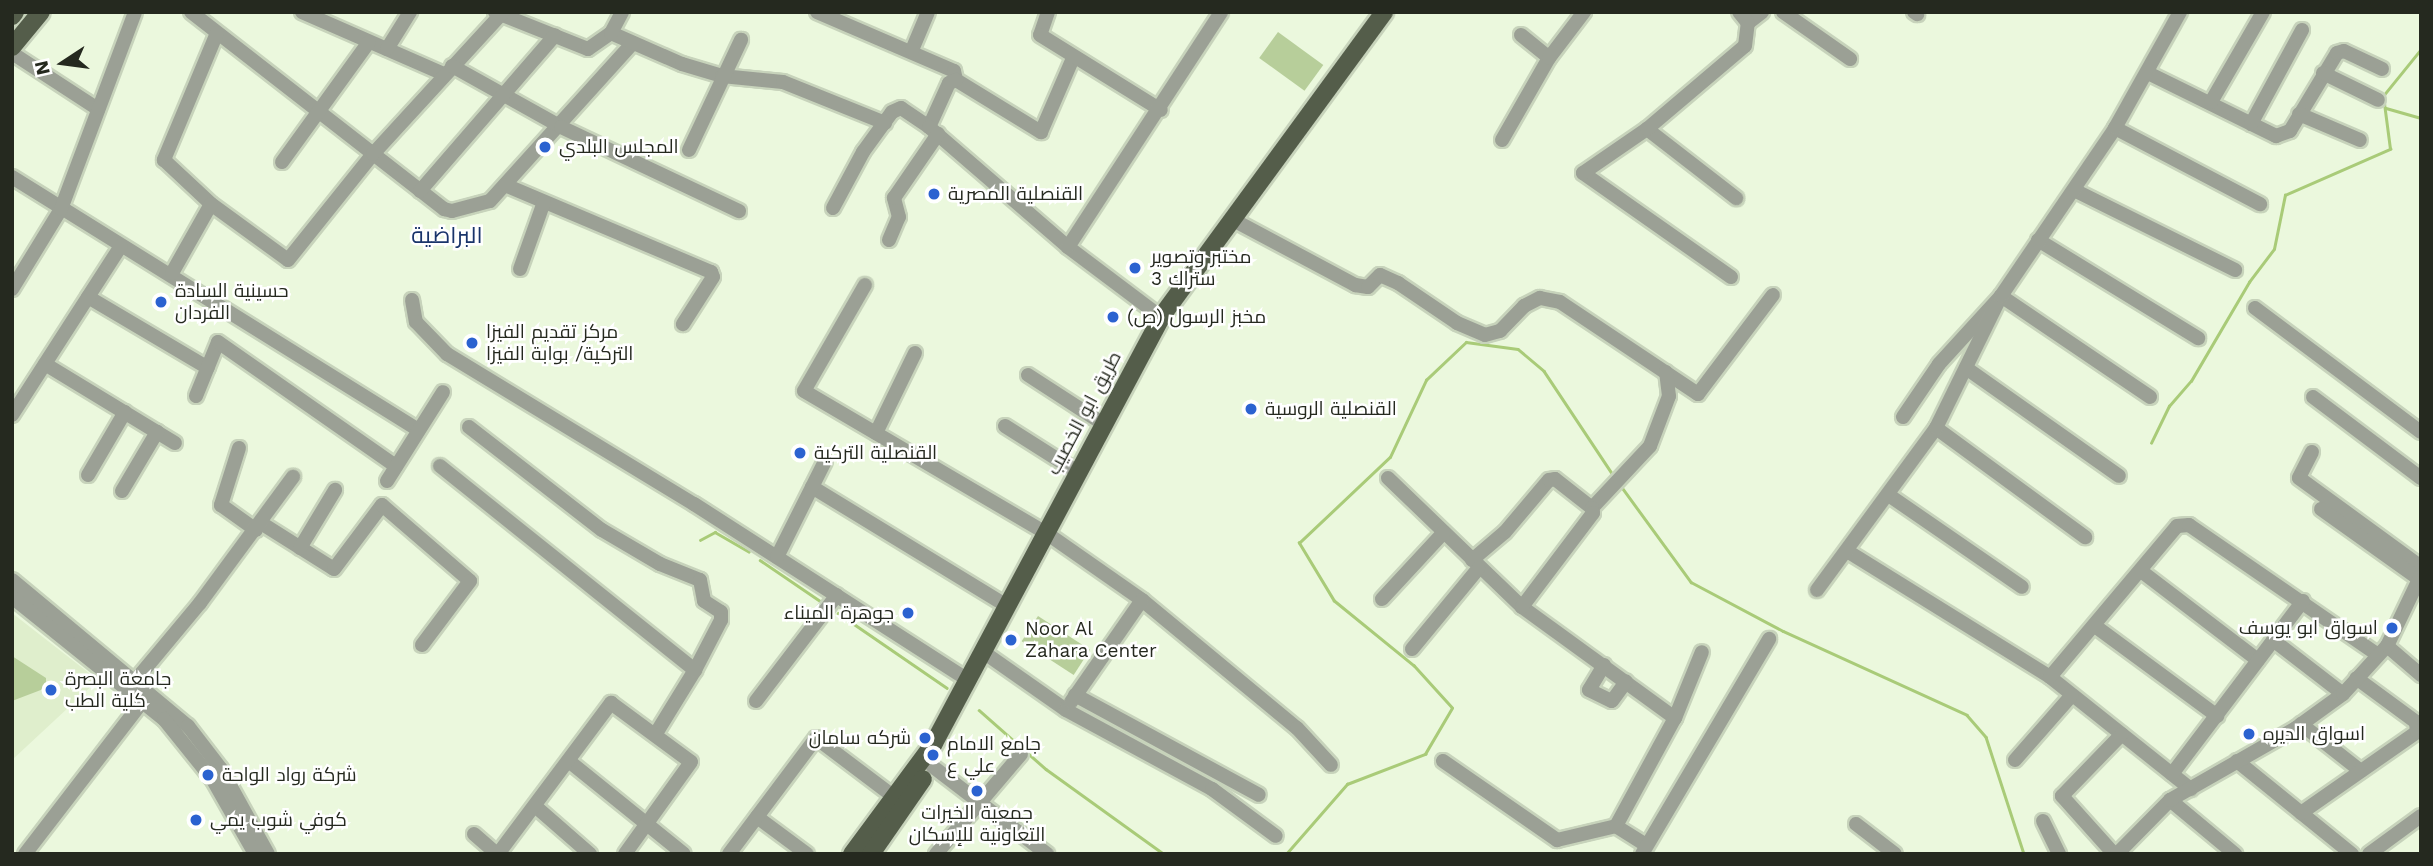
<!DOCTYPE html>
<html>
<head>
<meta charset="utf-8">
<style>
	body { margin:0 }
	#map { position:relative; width:2433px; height:866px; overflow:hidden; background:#ebf8dd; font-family:"Work Sans",Cairo,sans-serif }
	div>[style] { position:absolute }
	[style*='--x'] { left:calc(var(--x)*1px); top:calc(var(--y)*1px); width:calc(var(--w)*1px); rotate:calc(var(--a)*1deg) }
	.built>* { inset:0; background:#dfeecc }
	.green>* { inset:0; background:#b7ce9a; transform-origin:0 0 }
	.stream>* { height:2.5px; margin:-1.25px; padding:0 1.25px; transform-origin:1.25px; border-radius:1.25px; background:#a9cb78 }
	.roads { filter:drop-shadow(2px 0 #c7d3bb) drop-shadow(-2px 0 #c7d3bb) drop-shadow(0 2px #c7d3bb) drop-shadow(0 -2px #c7d3bb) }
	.minor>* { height:14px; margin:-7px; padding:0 7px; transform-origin:7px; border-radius:7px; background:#9ba095 }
	.major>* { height:18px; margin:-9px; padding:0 9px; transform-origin:9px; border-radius:9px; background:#545d4a }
	.dots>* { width:19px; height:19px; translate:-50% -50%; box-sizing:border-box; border:4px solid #fff; border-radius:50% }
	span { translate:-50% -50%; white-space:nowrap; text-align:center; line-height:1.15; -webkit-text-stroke:5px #fff; paint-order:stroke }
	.poi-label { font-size:19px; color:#25291f }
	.left { translate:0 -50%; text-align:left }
	.right { translate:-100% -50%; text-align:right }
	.street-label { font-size:19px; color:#25291f }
	.quarter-label { font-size:23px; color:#19346a }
	.frame { position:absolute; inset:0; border:14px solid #25291f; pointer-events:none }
	.north { position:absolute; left:28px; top:28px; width:70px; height:70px; -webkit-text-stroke:5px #fff; paint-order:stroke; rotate:257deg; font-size:19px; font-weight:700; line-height:28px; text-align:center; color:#25291f }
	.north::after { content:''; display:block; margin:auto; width:24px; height:32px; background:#25291f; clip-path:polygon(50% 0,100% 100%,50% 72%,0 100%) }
</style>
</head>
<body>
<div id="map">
	<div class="built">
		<div style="clip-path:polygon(12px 613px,98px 680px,12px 760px)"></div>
	</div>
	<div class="green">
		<div style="left:1278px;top:32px;width:56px;height:32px;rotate:36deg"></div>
		<div style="left:1038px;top:616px;width:62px;height:30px;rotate:33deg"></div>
		<div style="clip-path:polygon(12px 656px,46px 678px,46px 688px,12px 701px)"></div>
	</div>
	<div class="stream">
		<div style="--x:2386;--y:108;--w:36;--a:16"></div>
		<div style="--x:2151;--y:443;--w:41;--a:-64.1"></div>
		<div style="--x:2169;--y:406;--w:33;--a:-49"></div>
		<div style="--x:2191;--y:381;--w:115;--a:-59.6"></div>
		<div style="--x:2249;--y:282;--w:41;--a:-52.9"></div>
		<div style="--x:2274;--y:249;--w:55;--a:-78.5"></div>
		<div style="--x:2285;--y:195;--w:115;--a:-23.7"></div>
		<div style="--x:2390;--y:149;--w:53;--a:-97.5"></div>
		<div style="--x:2383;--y:96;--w:60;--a:-51"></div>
		<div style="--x:1621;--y:486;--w:119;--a:53.9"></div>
		<div style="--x:1691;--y:582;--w:104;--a:28"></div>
		<div style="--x:1783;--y:631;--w:202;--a:24.5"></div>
		<div style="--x:1967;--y:715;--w:29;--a:49"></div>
		<div style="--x:1986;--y:737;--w:123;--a:72"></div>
		<div style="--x:700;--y:540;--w:17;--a:-28"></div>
		<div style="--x:715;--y:532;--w:39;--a:30"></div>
		<div style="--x:760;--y:560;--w:76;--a:34.3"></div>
		<div style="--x:838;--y:613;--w:132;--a:34.5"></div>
		<div style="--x:979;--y:710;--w:89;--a:41.4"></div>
		<div style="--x:1046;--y:769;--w:145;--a:35.8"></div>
		<div style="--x:1286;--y:854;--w:93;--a:-48.9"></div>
		<div style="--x:1347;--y:784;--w:84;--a:-21"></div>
		<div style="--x:1425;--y:754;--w:53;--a:-59.6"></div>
		<div style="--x:1452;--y:708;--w:57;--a:-132.1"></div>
		<div style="--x:1414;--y:666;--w:103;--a:-140.9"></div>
		<div style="--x:1334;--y:601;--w:68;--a:-121.1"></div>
		<div style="--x:1299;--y:543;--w:125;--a:-43.4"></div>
		<div style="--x:1390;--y:457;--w:85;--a:-64.9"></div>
		<div style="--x:1426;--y:380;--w:55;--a:-43.5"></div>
		<div style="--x:1466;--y:342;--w:52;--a:7.7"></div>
		<div style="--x:1518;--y:349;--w:34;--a:40"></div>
		<div style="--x:1544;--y:371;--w:128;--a:56.4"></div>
	</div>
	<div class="roads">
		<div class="minor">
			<div style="--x:191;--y:12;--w:321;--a:37.9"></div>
			<div style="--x:444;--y:209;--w:8;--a:14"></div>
			<div style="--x:452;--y:211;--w:39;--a:-15"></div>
			<div style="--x:490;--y:201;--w:213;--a:-47.9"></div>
			<div style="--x:302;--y:12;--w:155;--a:23.6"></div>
			<div style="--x:495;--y:12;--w:100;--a:21.7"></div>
			<div style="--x:588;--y:49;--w:28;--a:-35"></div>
			<div style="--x:611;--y:33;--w:77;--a:23.6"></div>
			<div style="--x:682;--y:64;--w:42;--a:16.7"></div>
			<div style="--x:722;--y:76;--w:61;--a:5.6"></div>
			<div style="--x:783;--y:82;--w:110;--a:21.9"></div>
			<div style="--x:817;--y:12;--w:149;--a:23.3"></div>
			<div style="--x:954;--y:71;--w:9;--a:77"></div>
			<div style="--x:956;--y:80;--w:100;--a:31.5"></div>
			<div style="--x:1041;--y:132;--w:81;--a:-66.6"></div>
			<div style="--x:1048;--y:12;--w:24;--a:109"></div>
			<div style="--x:1040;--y:35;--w:142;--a:31.8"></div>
			<div style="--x:1783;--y:12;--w:82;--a:35"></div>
			<div style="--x:1914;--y:12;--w:4;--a:34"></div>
			<div style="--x:1748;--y:23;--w:18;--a:-38"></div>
			<div style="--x:217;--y:33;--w:138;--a:112.7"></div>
			<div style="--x:164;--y:160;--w:64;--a:43.1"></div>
			<div style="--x:211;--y:204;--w:95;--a:36"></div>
			<div style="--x:288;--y:260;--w:136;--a:-51.3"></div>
			<div style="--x:373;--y:154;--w:193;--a:-47.5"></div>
			<div style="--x:611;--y:33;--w:24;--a:-62"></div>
			<div style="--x:1521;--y:35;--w:36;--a:39"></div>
			<div style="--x:387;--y:49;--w:44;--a:-58.1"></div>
			<div style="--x:912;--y:50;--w:41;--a:-67.2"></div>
			<div style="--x:12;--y:53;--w:103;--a:33.1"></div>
			<div style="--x:452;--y:66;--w:125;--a:29.2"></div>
			<div style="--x:561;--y:127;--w:197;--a:25.3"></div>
			<div style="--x:2148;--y:73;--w:143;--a:26.2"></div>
			<div style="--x:2276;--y:136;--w:15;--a:-20"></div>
			<div style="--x:2290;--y:131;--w:91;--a:-58.9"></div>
			<div style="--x:2337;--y:53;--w:7;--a:-16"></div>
			<div style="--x:2344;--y:51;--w:42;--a:25.3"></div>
			<div style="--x:2323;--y:73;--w:61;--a:26.1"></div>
			<div style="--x:2211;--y:102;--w:104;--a:-60"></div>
			<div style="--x:2299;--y:114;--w:66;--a:23.1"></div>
			<div style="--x:2251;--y:124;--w:107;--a:-61.5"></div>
			<div style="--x:929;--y:127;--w:48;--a:-65.6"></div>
			<div style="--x:949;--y:83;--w:8;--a:-23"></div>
			<div style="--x:2115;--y:128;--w:164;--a:27.7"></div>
			<div style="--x:1647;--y:129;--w:113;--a:37.8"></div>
			<div style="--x:1502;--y:140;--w:95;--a:-60.2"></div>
			<div style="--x:1549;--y:58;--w:58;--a:-52.7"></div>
			<div style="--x:689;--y:150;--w:122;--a:-64.7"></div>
			<div style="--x:282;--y:162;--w:148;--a:-54.1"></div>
			<div style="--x:12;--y:177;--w:479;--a:31.9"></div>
			<div style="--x:505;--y:185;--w:224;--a:22.9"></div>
			<div style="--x:711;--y:272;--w:5;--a:68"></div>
			<div style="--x:713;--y:277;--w:56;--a:122.6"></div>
			<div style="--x:2074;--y:190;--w:180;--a:26.4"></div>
			<div style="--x:420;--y:191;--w:206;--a:-49.1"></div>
			<div style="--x:833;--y:208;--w:64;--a:-61.8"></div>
			<div style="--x:863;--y:152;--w:49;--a:-54.1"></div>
			<div style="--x:892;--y:112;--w:10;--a:-24"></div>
			<div style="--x:901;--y:108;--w:34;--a:34"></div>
			<div style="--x:929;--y:127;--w:184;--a:40.8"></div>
			<div style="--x:1068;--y:247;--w:116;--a:37"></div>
			<div style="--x:1239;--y:223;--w:132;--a:28.1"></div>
			<div style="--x:1355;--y:285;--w:13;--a:9"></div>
			<div style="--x:1368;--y:287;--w:17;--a:-45"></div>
			<div style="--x:1380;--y:275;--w:20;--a:24"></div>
			<div style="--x:1398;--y:283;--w:71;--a:34.1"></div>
			<div style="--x:1457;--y:323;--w:30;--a:23"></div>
			<div style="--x:1485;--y:335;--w:16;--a:-15"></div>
			<div style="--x:1500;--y:331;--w:35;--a:-46"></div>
			<div style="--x:1524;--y:306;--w:18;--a:-27"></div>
			<div style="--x:1540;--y:298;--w:20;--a:11"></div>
			<div style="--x:1560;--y:302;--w:166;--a:33.7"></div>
			<div style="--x:1698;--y:394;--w:124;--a:-52.9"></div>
			<div style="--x:889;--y:240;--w:25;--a:-67"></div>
			<div style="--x:899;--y:217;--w:20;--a:-105"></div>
			<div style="--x:894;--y:198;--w:78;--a:-55.5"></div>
			<div style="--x:2038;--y:240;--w:188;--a:31.5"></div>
			<div style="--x:1068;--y:247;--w:280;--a:-56.9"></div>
			<div style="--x:520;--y:269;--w:71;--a:-70.3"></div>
			<div style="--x:172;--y:273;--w:79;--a:-60.5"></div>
			<div style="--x:1731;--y:277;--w:181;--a:-144.9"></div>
			<div style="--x:1583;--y:173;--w:78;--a:-34.5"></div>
			<div style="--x:1647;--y:129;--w:128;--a:-40.3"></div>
			<div style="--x:1745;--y:46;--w:23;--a:-83"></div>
			<div style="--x:1748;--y:23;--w:14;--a:-129"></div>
			<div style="--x:865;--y:285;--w:122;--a:119.9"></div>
			<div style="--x:804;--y:391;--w:278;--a:30.4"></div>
			<div style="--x:12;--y:289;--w:94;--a:-58.5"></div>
			<div style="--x:61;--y:209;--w:210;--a:-69.4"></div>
			<div style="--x:88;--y:297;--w:139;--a:30.6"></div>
			<div style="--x:412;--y:300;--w:22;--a:80"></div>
			<div style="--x:416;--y:322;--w:45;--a:45.9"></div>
			<div style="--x:447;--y:354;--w:289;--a:31.3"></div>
			<div style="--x:694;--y:504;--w:324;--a:32.7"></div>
			<div style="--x:2255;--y:308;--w:207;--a:36.8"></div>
			<div style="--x:45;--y:364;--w:152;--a:31.3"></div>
			<div style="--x:1966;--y:368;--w:187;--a:35.2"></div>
			<div style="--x:1028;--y:375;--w:88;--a:33"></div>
			<div style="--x:196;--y:396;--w:58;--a:-67.8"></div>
			<div style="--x:218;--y:342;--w:217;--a:34.9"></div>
			<div style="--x:2313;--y:397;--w:135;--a:36.9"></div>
			<div style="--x:12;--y:415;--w:201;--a:-57.2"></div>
			<div style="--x:1903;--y:417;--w:64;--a:-55.8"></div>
			<div style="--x:1939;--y:364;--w:92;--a:-47.6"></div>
			<div style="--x:2001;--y:296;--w:180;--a:34.1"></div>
			<div style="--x:1005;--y:426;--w:84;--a:32.4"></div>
			<div style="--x:469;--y:427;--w:168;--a:37.8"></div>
			<div style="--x:602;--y:530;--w:67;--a:30.4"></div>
			<div style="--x:660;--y:564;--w:43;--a:21.8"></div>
			<div style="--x:700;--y:580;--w:21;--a:79"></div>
			<div style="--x:704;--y:601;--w:20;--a:33"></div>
			<div style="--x:721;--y:612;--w:8;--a:90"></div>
			<div style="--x:721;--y:620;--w:56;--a:117.5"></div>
			<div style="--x:695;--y:670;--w:76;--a:121.6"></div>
			<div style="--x:1936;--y:428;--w:185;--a:36.2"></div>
			<div style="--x:876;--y:433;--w:89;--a:-64"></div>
			<div style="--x:239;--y:448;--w:60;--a:107.5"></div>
			<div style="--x:221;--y:505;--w:43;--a:35.5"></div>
			<div style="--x:2312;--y:452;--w:29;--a:117"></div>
			<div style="--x:2299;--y:478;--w:151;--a:36.1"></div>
			<div style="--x:440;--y:466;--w:327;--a:38.7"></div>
			<div style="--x:88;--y:475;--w:73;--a:-59.6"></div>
			<div style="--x:1388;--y:478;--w:186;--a:43.9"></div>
			<div style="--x:1522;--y:607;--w:189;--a:36"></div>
			<div style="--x:387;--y:481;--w:105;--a:-57.8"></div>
			<div style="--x:812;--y:487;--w:226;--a:31.4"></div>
			<div style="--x:122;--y:491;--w:69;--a:-59.3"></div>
			<div style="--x:1890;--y:496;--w:160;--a:34.6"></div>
			<div style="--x:1592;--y:508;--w:85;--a:-46.9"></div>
			<div style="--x:1650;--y:446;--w:53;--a:-69.2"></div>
			<div style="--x:1669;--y:396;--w:24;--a:-97"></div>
			<div style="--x:2321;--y:509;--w:120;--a:35.5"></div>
			<div style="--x:261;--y:523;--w:86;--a:32.2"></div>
			<div style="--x:334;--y:569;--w:80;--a:-53.1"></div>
			<div style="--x:382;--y:505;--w:116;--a:40.8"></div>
			<div style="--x:470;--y:581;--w:80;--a:126.9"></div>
			<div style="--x:1052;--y:537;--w:110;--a:35"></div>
			<div style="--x:1142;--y:600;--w:201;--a:39.6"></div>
			<div style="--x:1297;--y:728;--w:50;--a:47.4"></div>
			<div style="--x:300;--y:548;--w:68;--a:-58.9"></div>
			<div style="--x:1847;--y:551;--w:239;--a:31.8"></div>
			<div style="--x:2050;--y:677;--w:180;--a:38.5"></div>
			<div style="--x:777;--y:557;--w:107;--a:-63.4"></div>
			<div style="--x:1472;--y:560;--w:43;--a:-40.3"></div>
			<div style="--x:1505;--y:532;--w:68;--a:-49.8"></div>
			<div style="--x:1549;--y:480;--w:6;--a:-9"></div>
			<div style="--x:1555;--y:479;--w:47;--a:38.1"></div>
			<div style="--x:1592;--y:508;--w:5;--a:79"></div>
			<div style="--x:1593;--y:513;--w:118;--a:127.1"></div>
			<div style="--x:2141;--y:571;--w:147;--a:37.3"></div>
			<div style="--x:12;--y:580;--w:229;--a:39.7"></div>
			<div style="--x:188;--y:726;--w:54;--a:52.5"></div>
			<div style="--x:221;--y:769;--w:97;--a:61.1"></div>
			<div style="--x:1817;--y:590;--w:201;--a:-53.7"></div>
			<div style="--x:1936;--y:428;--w:147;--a:-63.8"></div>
			<div style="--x:2001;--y:296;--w:203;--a:-55.8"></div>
			<div style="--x:2115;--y:128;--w:133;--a:-60.7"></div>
			<div style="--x:12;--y:597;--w:195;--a:38.8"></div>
			<div style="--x:164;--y:719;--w:78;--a:51.2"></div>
			<div style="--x:213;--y:780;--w:85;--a:60.4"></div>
			<div style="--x:1382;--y:599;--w:91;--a:-47.2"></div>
			<div style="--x:2095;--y:626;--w:152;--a:36.4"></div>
			<div style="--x:2273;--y:640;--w:88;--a:37.6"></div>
			<div style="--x:2387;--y:646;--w:45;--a:40.5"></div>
			<div style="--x:1412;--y:649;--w:104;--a:-50.5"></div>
			<div style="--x:989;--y:656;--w:94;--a:35"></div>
			<div style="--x:1066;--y:710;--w:166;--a:28.4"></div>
			<div style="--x:1212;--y:789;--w:79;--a:36.3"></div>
			<div style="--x:1604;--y:665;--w:29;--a:121"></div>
			<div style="--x:1589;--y:690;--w:25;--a:26"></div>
			<div style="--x:1612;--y:701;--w:24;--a:-54"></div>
			<div style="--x:2050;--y:677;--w:197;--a:-49.9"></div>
			<div style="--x:2177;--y:526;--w:12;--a:-5"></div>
			<div style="--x:2189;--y:525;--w:229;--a:34.5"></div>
			<div style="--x:135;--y:681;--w:102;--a:-50.2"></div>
			<div style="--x:200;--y:603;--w:157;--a:-53.6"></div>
			<div style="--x:1075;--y:695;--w:209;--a:28.5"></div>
			<div style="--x:756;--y:701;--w:133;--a:-52.6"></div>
			<div style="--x:1071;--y:702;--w:124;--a:-55.2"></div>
			<div style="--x:2301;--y:724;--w:76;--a:38.1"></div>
			<div style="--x:2015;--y:760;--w:86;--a:-48.8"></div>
			<div style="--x:1443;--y:761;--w:139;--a:34.7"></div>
			<div style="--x:1557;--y:840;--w:61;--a:-13.3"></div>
			<div style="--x:2237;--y:761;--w:148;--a:39"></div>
			<div style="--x:570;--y:762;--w:146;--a:38.9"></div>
			<div style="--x:932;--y:766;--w:145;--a:37.4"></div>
			<div style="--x:2172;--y:774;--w:217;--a:-52.9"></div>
			<div style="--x:2170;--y:800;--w:85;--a:39.7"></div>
			<div style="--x:535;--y:806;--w:73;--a:41.1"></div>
			<div style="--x:2301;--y:813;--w:141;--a:-34.9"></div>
			<div style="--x:2417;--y:732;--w:10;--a:-96"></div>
			<div style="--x:2416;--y:722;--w:74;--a:-143.7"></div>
			<div style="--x:757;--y:817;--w:62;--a:36.5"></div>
			<div style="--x:2043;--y:821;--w:37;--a:64"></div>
			<div style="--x:1856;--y:824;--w:49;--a:37.6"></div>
			<div style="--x:474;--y:834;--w:30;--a:41"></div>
			<div style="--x:1646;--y:845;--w:36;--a:-148"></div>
			<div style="--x:1616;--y:826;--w:123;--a:-61.4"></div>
			<div style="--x:1675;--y:718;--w:71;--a:-67.8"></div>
			<div style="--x:25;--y:854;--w:192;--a:-52.4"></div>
			<div style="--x:498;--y:854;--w:189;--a:-53.2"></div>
			<div style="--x:611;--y:703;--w:99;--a:36.4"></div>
			<div style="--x:691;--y:762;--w:113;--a:125.7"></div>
			<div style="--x:729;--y:854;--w:145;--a:-53.1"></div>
			<div style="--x:816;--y:738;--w:106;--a:37"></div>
			<div style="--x:936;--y:854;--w:131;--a:-49.6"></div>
			<div style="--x:1642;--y:854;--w:250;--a:-59.4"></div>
			<div style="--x:2114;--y:854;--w:78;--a:-131.9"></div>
			<div style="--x:2062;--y:796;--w:86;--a:-45.9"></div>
			<div style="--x:2117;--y:854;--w:76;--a:-45.5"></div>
			<div style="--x:2170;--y:800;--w:145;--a:-29.7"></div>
			<div style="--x:2296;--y:728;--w:58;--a:-35.9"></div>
			<div style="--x:2343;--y:694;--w:65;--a:-47.5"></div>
			<div style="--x:2387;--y:646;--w:79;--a:-64.4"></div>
			<div style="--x:2369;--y:854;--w:64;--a:-36.2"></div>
		</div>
		<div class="major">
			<div style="--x:12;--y:16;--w:5;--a:-53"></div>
			<div style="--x:12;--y:47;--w:45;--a:-50.4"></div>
			<div style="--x:852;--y:854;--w:138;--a:-53.5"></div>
			<div style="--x:934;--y:743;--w:483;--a:-61.9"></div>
			<div style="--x:1161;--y:317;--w:378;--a:-53.8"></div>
			<div style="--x:871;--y:854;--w:91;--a:-55.3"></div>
		</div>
	</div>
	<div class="dots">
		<div style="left:545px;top:147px;background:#2b62d0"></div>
		<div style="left:934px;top:194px;background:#2b62d0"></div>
		<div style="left:1135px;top:268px;background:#2b62d0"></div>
		<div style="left:161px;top:302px;background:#2b62d0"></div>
		<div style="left:1113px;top:317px;background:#2b62d0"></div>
		<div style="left:472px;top:343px;background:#2b62d0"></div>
		<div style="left:1251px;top:409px;background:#2b62d0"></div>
		<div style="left:800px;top:453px;background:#2b62d0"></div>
		<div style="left:908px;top:613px;background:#2b62d0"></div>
		<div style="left:2392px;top:628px;background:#2b62d0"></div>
		<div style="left:1011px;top:640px;background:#2b62d0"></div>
		<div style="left:51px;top:690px;background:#2b62d0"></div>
		<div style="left:2249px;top:734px;background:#2b62d0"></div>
		<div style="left:925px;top:738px;background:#2b62d0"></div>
		<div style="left:933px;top:755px;background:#2b62d0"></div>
		<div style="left:208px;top:775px;background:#2b62d0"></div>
		<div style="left:977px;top:791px;background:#2b62d0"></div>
		<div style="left:196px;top:820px;background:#2b62d0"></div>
	</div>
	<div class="poi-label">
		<span class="left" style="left:559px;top:147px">المجلس البلدي</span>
		<span class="left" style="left:948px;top:194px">القنصلية المصرية</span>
		<span class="left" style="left:1151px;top:268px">مختبر وتصوير<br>ستراك 3</span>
		<span class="left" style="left:175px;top:302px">حسينية السادة<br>الفردان</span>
		<span class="left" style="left:1127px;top:317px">مخبز الرسول (ص)</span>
		<span class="left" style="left:486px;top:343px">مركز تقديم الفيزا<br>التركية/ بوابة الفيزا</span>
		<span class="left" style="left:1265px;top:409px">القنصلية الروسية</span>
		<span class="left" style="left:814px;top:453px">القنصلية التركية</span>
		<span class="right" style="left:894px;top:613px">جوهرة الميناء</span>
		<span class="right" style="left:2378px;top:628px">اسواق ابو يوسف</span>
		<span class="left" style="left:1025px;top:640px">Noor Al<br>Zahara Center</span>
		<span class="left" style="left:65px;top:690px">جامعة البصرة<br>كلية الطب</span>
		<span class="left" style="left:2263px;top:734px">اسواق الديره</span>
		<span class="right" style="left:911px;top:738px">شركه سامان</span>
		<span class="left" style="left:947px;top:755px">جامع الامام<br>علي ع</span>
		<span class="left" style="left:222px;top:775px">شركة رواد الواحة</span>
		<span style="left:977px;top:824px">جمعية الخيرات<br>التعاونية للإسكان</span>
		<span class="left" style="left:210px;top:820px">كوفي شوب يمي</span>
	</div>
	<div class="street-label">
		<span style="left:1084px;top:413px;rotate:-62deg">طريق ابو الخصيب</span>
	</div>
	<div class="quarter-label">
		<span style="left:447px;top:236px">البراضية</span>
	</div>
	<div class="frame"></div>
	<div class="north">N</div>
</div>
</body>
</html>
